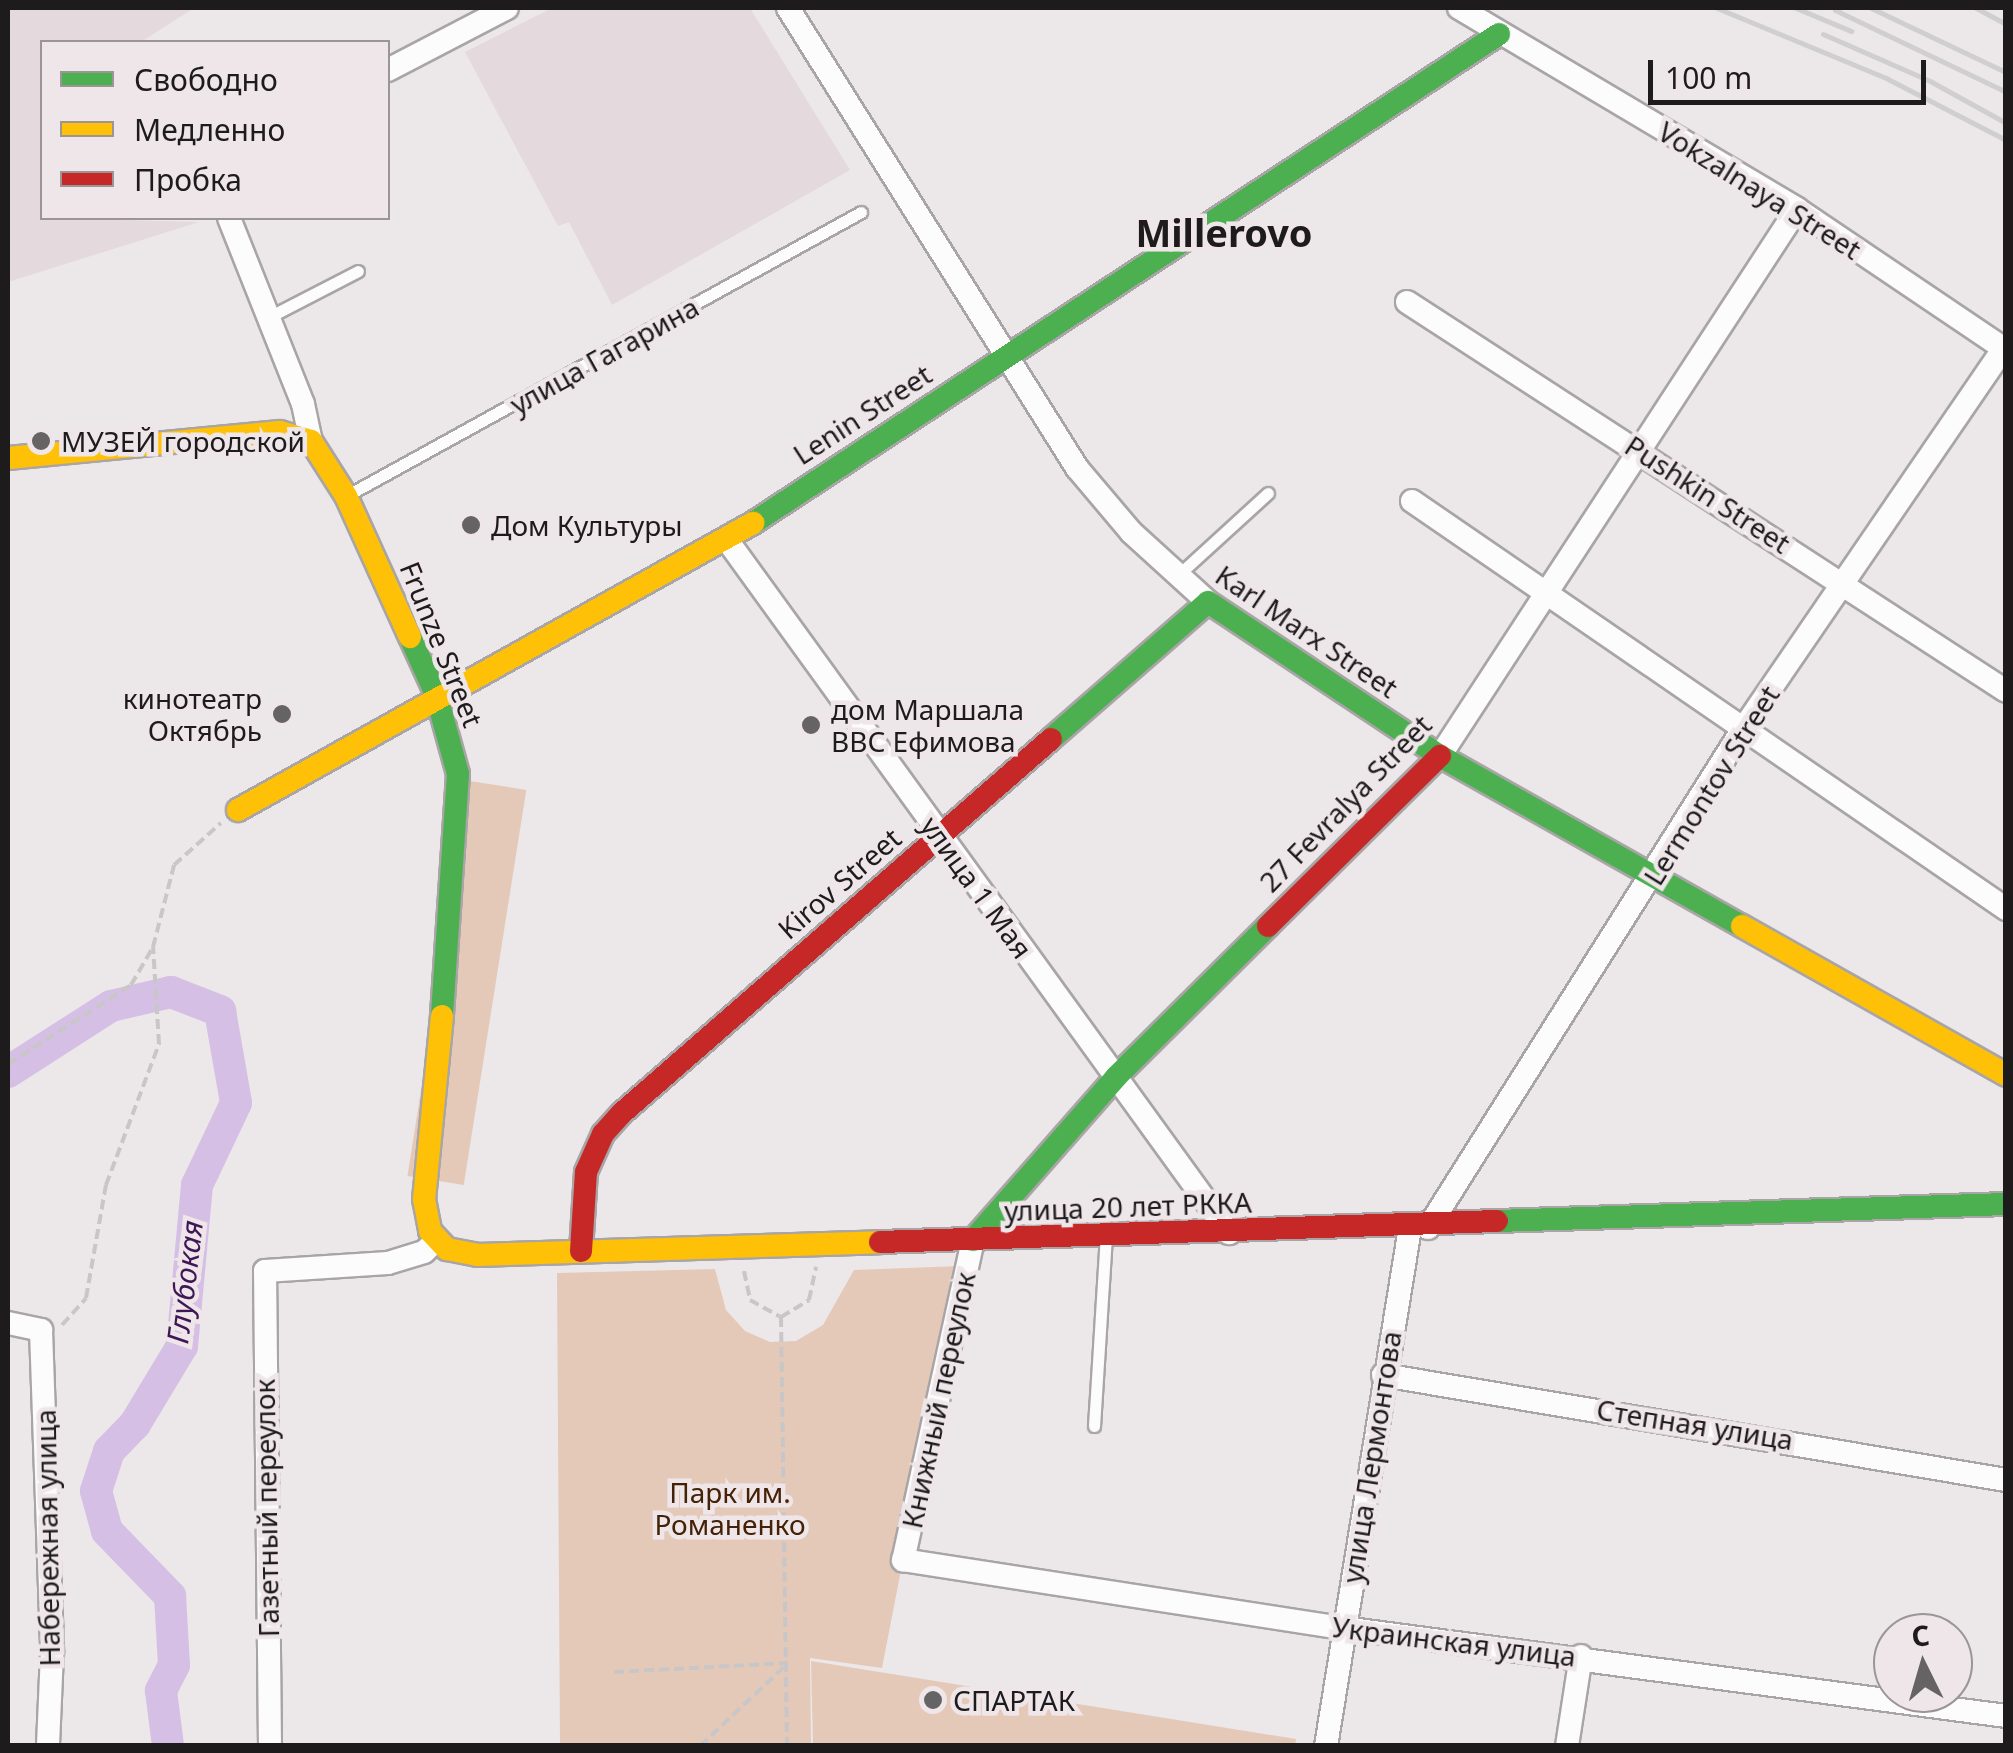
<!DOCTYPE html>
<html>
<head>
<meta charset="utf-8">
<style>
	body { margin:0 }
	#map { position:relative; width:2013px; height:1753px; overflow:hidden; background:#ece8e9; font-family:"Noto Sans",sans-serif }
	div>[style] { position:absolute }
	[style*='--x'] { left:calc(var(--x)*1px); top:calc(var(--y)*1px); width:calc(var(--w)*1px); rotate:calc(var(--a)*1deg) }
	.built>* { inset:0; background:#e4d9dc }
	.green>* { inset:0; background:#e4c9b9; transform-origin:0 0 }
	.river>* { height:32px; margin:-16px; padding:0 16px; transform-origin:16px; border-radius:16px; background:#d6bfe5 }
	.path>* { height:4px; margin-top:-2px; transform-origin:0; background:repeating-linear-gradient(90deg,#c8c6c6 0 10px,transparent 0 15px) }
	.roads { filter:drop-shadow(2px 0 #a9a5a6) drop-shadow(-2px 0 #a9a5a6) drop-shadow(0 2px #a9a5a6) drop-shadow(0 -2px #a9a5a6) }
	.lane>* { height:11px; margin:-5.5px; padding:0 5.5px; transform-origin:5.5px; border-radius:5.5px; background:#fcfcfc }
	.street>* { height:22px; margin:-11px; padding:0 11px; transform-origin:11px; border-radius:11px; background:#fcfcfc }
	.fast>* { height:22px; margin:-11px; padding:0 11px; transform-origin:11px; border-radius:11px; background:#4caf50 }
	.slow>* { height:22px; margin:-11px; padding:0 11px; transform-origin:11px; border-radius:11px; background:#ffc107 }
	.jam>* { height:22px; margin:-11px; padding:0 11px; transform-origin:11px; border-radius:11px; background:#c62828 }
	.rail>* { height:5px; margin:-2.5px; padding:0 2.5px; transform-origin:2.5px; border-radius:2.5px; background:#d0cfd0 }
	.dots>* { width:28px; height:28px; translate:-50% -50%; box-sizing:border-box; border:5px solid #eee6e8; border-radius:50% }
	span { translate:-50% -50%; white-space:nowrap; text-align:center; line-height:1.15; -webkit-text-stroke:9px #eee6e8; paint-order:stroke }
	.street-label { font-size:28px; color:#1e1b1c }
	.poi-label { font-size:28px; color:#1e1b1c }
	.left { translate:0 -50%; text-align:left }
	.right { translate:-100% -50%; text-align:right }
	.park-label { font-size:28px; color:#452105 }
	.water-label { font-size:30px; color:#3f1756; font-style:italic }
	.district-label { font-size:38px; color:#1e1b1c; font-weight:700 }
	.frame { position:absolute; inset:0; border:10px solid #1e1b1c; pointer-events:none }
	.legend { position:absolute; left:40px; top:40px; width:350px; height:180px; box-sizing:border-box; background:#eee6e8; border:2px solid #9b9596; margin:0; padding:12px 18px; list-style:none; font-size:30px; color:#1e1b1c }
	.legend li { display:flex; align-items:center; gap:20px; height:50px }
	.legend b { width:50px; border:2px solid #9b9596 }
	.north { position:absolute; left:1873px; top:1613px; width:100px; height:100px; box-sizing:border-box; background:#eee6e8; border:2px solid #9b9596; border-radius:50%; rotate:355deg; font-size:28px; font-weight:700; line-height:40px; text-align:center; color:#1e1b1c }
	.north::after { content:''; display:block; margin:auto; width:35px; height:45px; background:#666364; clip-path:polygon(50% 0,100% 100%,50% 72%,0 100%) }
	.scale { position:absolute; left:1648px; top:60px; width:278px; height:45px; box-sizing:border-box; border:5px solid #1e1b1c; border-top:0; padding-left:12px; font-size:30px; line-height:35px; white-space:nowrap; color:#1e1b1c; -webkit-text-stroke:8px #eee6e8; paint-order:stroke }
</style>
</head>
<body>
<div id="map">
	<div class="built">
		<div style="clip-path:polygon(8px 8px,194px 8px,141px 42px,42px 42px,42px 218px,199px 222px,8px 282px)"></div>
		<div style="clip-path:polygon(552px 8px,750px 8px,850px 170px,612px 305px,569px 222px,558px 226px,465px 52px)"></div>
	</div>
	<div class="green">
		<div style="left:470px;top:781px;width:57px;height:400px;rotate:9deg"></div>
		<div style="clip-path:polygon(960px 1266px,882px 1668px,810px 1658px,811px 1745px,560px 1745px,557px 1273px,715px 1269px,726px 1310px,745px 1331px,770px 1342px,796px 1341px,823px 1325px,854px 1270px)"></div>
		<div style="clip-path:polygon(811px 1661px,1296px 1739px,1295px 1745px,813px 1745px)"></div>
	</div>
	<div class="river">
		<div style="--x:8;--y:1072;--w:122;--a:-32.7"></div>
		<div style="--x:111;--y:1006;--w:62;--a:-13.1"></div>
		<div style="--x:171;--y:992;--w:53;--a:21.2"></div>
		<div style="--x:220;--y:1011;--w:93;--a:80.1"></div>
		<div style="--x:236;--y:1103;--w:91;--a:115.4"></div>
		<div style="--x:197;--y:1185;--w:162;--a:95.3"></div>
		<div style="--x:182;--y:1346;--w:91;--a:121.1"></div>
		<div style="--x:135;--y:1424;--w:37;--a:134"></div>
		<div style="--x:109;--y:1451;--w:42;--a:108"></div>
		<div style="--x:96;--y:1491;--w:41;--a:74.6"></div>
		<div style="--x:107;--y:1531;--w:91;--a:45.9"></div>
		<div style="--x:170;--y:1596;--w:69;--a:86.7"></div>
		<div style="--x:174;--y:1665;--w:29;--a:117"></div>
		<div style="--x:161;--y:1691;--w:55;--a:82.7"></div>
	</div>
	<div class="path">
		<div style="--x:8;--y:1064;--w:146;--a:-32.7"></div>
		<div style="--x:131;--y:985;--w:44;--a:-59.9"></div>
		<div style="--x:153;--y:947;--w:85;--a:-75.6"></div>
		<div style="--x:174;--y:865;--w:63;--a:-41.8"></div>
		<div style="--x:744;--y:1271;--w:30;--a:78"></div>
		<div style="--x:750;--y:1300;--w:35;--a:29"></div>
		<div style="--x:781;--y:1317;--w:33;--a:-31"></div>
		<div style="--x:809;--y:1300;--w:34;--a:-78"></div>
		<div style="--x:781;--y:1317;--w:429;--a:89.2"></div>
		<div style="--x:62;--y:1325;--w:36;--a:-48"></div>
		<div style="--x:86;--y:1298;--w:115;--a:-80"></div>
		<div style="--x:106;--y:1185;--w:151;--a:-69.4"></div>
		<div style="--x:159;--y:1044;--w:97;--a:-93.5"></div>
		<div style="--x:614;--y:1672;--w:174;--a:-3"></div>
		<div style="--x:700;--y:1746;--w:121;--a:-43.3"></div>
	</div>
	<div class="roads">
		<div class="lane">
			<div style="--x:269;--y:317;--w:100;--a:-27.3"></div>
			<div style="--x:346;--y:496;--w:588;--a:-28.87"></div>
			<div style="--x:1177;--y:576;--w:123;--a:-42.4"></div>
			<div style="--x:1094;--y:1426;--w:189;--a:-86.4"></div>
		</div>
		<div class="street">
			<div style="--x:788;--y:8;--w:543;--a:57.86"></div>
			<div style="--x:1077;--y:468;--w:84;--a:49.8"></div>
			<div style="--x:1131;--y:532;--w:104;--a:42.3"></div>
			<div style="--x:1459;--y:8;--w:393;--a:30.7"></div>
			<div style="--x:1797;--y:209;--w:252;--a:34"></div>
			<div style="--x:388;--y:70;--w:134;--a:-27.5"></div>
			<div style="--x:229;--y:218;--w:200;--a:68.3"></div>
			<div style="--x:303;--y:404;--w:38;--a:78"></div>
			<div style="--x:1407;--y:302;--w:714;--a:33"></div>
			<div style="--x:1412;--y:501;--w:721;--a:34.48"></div>
			<div style="--x:727;--y:540;--w:856;--a:54.08"></div>
			<div style="--x:1440;--y:756;--w:653;--a:-56.87"></div>
			<div style="--x:1428;--y:1228;--w:590;--a:-57.74"></div>
			<div style="--x:1743;--y:729;--w:460;--a:-55.6"></div>
			<div style="--x:973;--y:1240;--w:328;--a:102.3"></div>
			<div style="--x:903;--y:1560;--w:445;--a:8.8"></div>
			<div style="--x:1343;--y:1628;--w:669;--a:7.56"></div>
			<div style="--x:8;--y:1323;--w:34;--a:12"></div>
			<div style="--x:41;--y:1330;--w:323;--a:88"></div>
			<div style="--x:52;--y:1653;--w:93;--a:92.5"></div>
			<div style="--x:1383;--y:1375;--w:632;--a:9.57"></div>
			<div style="--x:270;--y:1746;--w:475;--a:-90.6"></div>
			<div style="--x:265;--y:1271;--w:123;--a:-3.7"></div>
			<div style="--x:388;--y:1263;--w:38;--a:-17"></div>
			<div style="--x:424;--y:1252;--w:18;--a:-43"></div>
			<div style="--x:1326;--y:1746;--w:525;--a:-80.79"></div>
			<div style="--x:1567;--y:1746;--w:91;--a:-81.2"></div>
		</div>
		<div class="fast">
			<div style="--x:753;--y:523;--w:892;--a:-33.24"></div>
			<div style="--x:410;--y:637;--w:63;--a:65.5"></div>
			<div style="--x:436;--y:694;--w:83;--a:74.6"></div>
			<div style="--x:458;--y:774;--w:243;--a:93.8"></div>
			<div style="--x:1051;--y:739;--w:208;--a:-41.1"></div>
			<div style="--x:1208;--y:602;--w:278;--a:33.6"></div>
			<div style="--x:1440;--y:756;--w:347;--a:29.4"></div>
			<div style="--x:1497;--y:1221;--w:509;--a:-1.91"></div>
			<div style="--x:973;--y:1240;--w:217;--a:-48.7"></div>
			<div style="--x:1116;--y:1077;--w:214;--a:-44.8"></div>
		</div>
		<div class="slow">
			<div style="--x:8;--y:458;--w:273;--a:-5.5"></div>
			<div style="--x:280;--y:432;--w:32;--a:16"></div>
			<div style="--x:311;--y:441;--w:65;--a:57.5"></div>
			<div style="--x:346;--y:496;--w:155;--a:65.6"></div>
			<div style="--x:238;--y:810;--w:590;--a:-29.13"></div>
			<div style="--x:1742;--y:926;--w:303;--a:29.4"></div>
			<div style="--x:442;--y:1016;--w:184;--a:95.6"></div>
			<div style="--x:424;--y:1199;--w:33;--a:79"></div>
			<div style="--x:430;--y:1231;--w:25;--a:47"></div>
			<div style="--x:447;--y:1249;--w:31;--a:11"></div>
			<div style="--x:477;--y:1255;--w:403;--a:-1.8"></div>
		</div>
		<div class="jam">
			<div style="--x:1268;--y:926;--w:242;--a:-44.7"></div>
			<div style="--x:880;--y:1242;--w:617;--a:-1.95"></div>
			<div style="--x:581;--y:1251;--w:79;--a:-86.4"></div>
			<div style="--x:586;--y:1172;--w:42;--a:-65.9"></div>
			<div style="--x:603;--y:1134;--w:28;--a:-48"></div>
			<div style="--x:622;--y:1113;--w:569;--a:-41.08"></div>
		</div>
	</div>
	<div class="rail">
		<div style="--x:1717;--y:8;--w:183;--a:22.5"></div>
		<div style="--x:1886;--y:78;--w:135;--a:27.3"></div>
		<div style="--x:1796;--y:8;--w:60;--a:22.7"></div>
		<div style="--x:1871;--y:8;--w:149;--a:25.4"></div>
		<div style="--x:1976;--y:8;--w:34;--a:28"></div>
		<div style="--x:1835;--y:10;--w:190;--a:25.6"></div>
		<div style="--x:1823;--y:34;--w:117;--a:23.7"></div>
		<div style="--x:1930;--y:81;--w:87;--a:28.9"></div>
	</div>
	<div class="dots">
		<div style="left:41px;top:441px;background:#666364"></div>
		<div style="left:471px;top:525px;background:#666364"></div>
		<div style="left:282px;top:714px;background:#666364"></div>
		<div style="left:811px;top:725px;background:#666364"></div>
		<div style="left:933px;top:1700px;background:#666364"></div>
	</div>
	<div class="street-label">
		<span style="left:1760px;top:190px;rotate:32deg">Vokzalnaya Street</span>
		<span style="left:604px;top:355px;rotate:-29deg">улица Гагарина</span>
		<span style="left:862px;top:414px;rotate:-33deg">Lenin Street</span>
		<span style="left:1708px;top:494px;rotate:33deg">Pushkin Street</span>
		<span style="left:1307px;top:631px;rotate:34deg">Karl Marx Street</span>
		<span style="left:442px;top:644px;rotate:68deg">Frunze Street</span>
		<span style="left:1711px;top:785px;rotate:-58deg">Lermontov Street</span>
		<span style="left:1345px;top:803px;rotate:-46deg">27 Fevralya Street</span>
		<span style="left:839px;top:883px;rotate:-41deg">Kirov Street</span>
		<span style="left:977px;top:887px;rotate:54deg">улица 1 Мая</span>
		<span style="left:1128px;top:1206px;rotate:-2deg">улица 20 лет РККА</span>
		<span style="left:938px;top:1400px;rotate:-78deg">Книжный переулок</span>
		<span style="left:1695px;top:1424px;rotate:9deg">Степная улица</span>
		<span style="left:1371px;top:1457px;rotate:-81deg">улица Лермонтова</span>
		<span style="left:266px;top:1508px;rotate:-91deg">Газетный переулок</span>
		<span style="left:47px;top:1538px;rotate:-91deg">Набережная улица</span>
		<span style="left:1454px;top:1641px;rotate:7deg">Украинская улица</span>
	</div>
	<div class="poi-label">
		<span class="left" style="left:61px;top:441px">МУЗЕЙ городской</span>
		<span class="left" style="left:491px;top:525px">Дом Культуры</span>
		<span class="right" style="left:262px;top:714px">кинотеатр<br>Октябрь</span>
		<span class="left" style="left:831px;top:725px">дом Маршала<br>ВВС Ефимова</span>
		<span class="left" style="left:953px;top:1700px">СПАРТАК</span>
	</div>
	<div class="park-label">
		<span style="left:730px;top:1508px">Парк им.<br>Романенко</span>
	</div>
	<div class="water-label">
		<span style="left:185px;top:1282px;rotate:-83deg">Глубокая</span>
	</div>
	<div class="district-label">
		<span style="left:1224px;top:233px">Millerovo</span>
	</div>
	<div class="frame"></div>
	<ul class="legend">
	<li><b style="height:12px;background:#4caf50"></b>Свободно</li>
	<li><b style="height:12px;background:#ffc107"></b>Медленно</li>
	<li><b style="height:12px;background:#c62828"></b>Пробка</li>
	</ul>
	<div class="north">С</div>
	<div class="scale">100 m</div>
</div>
</body>
</html>
